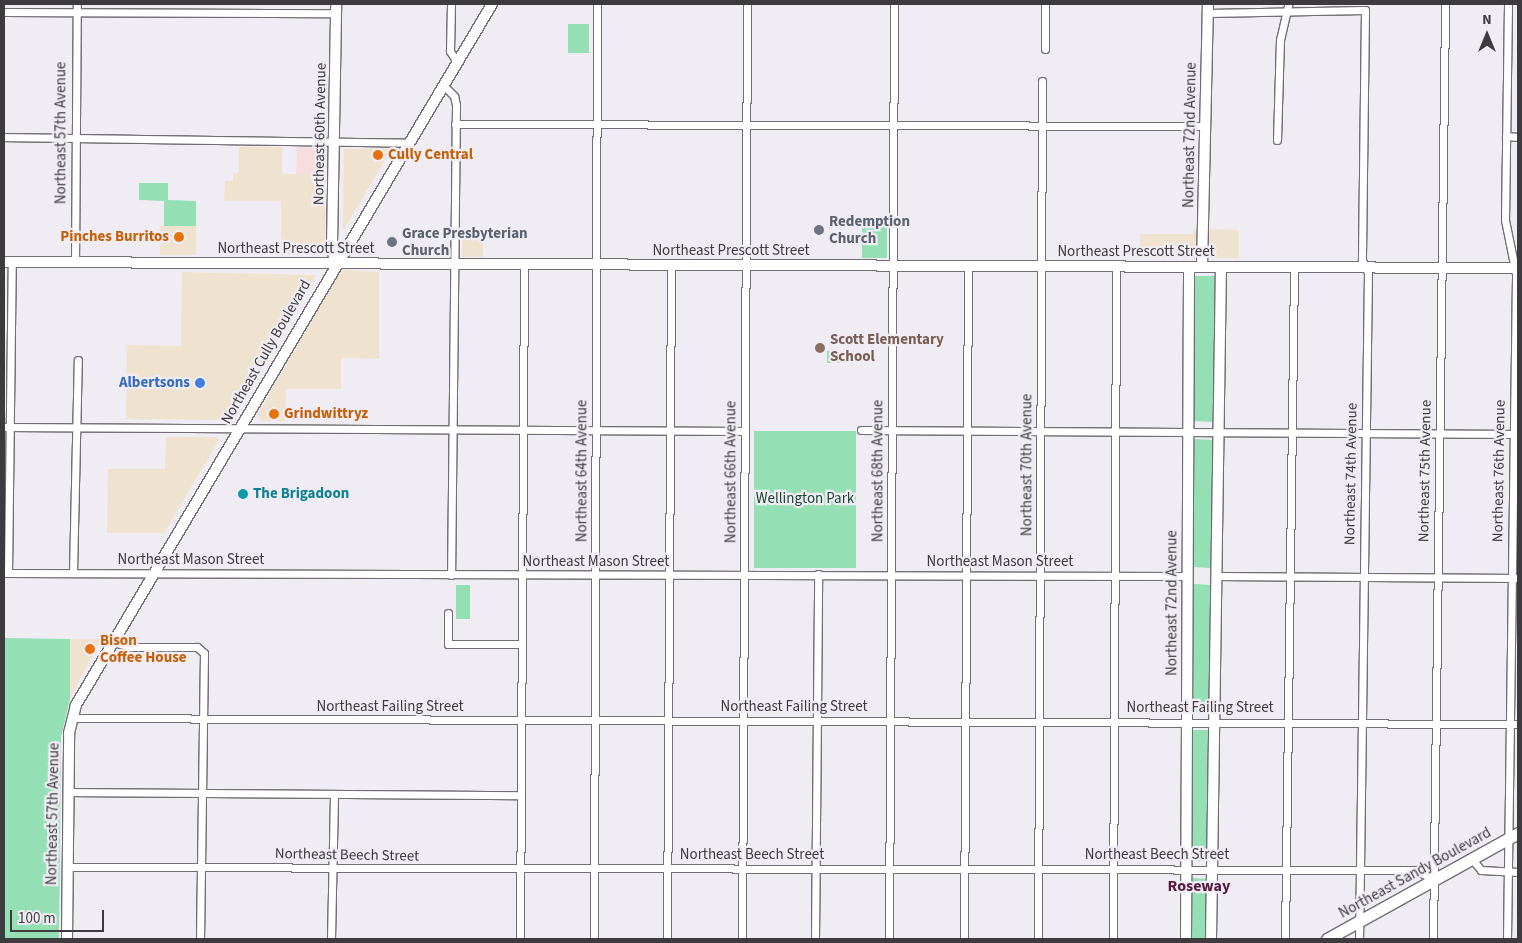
<!DOCTYPE html>
<html>
<head>
<meta charset="utf-8">
<style>
	body { margin:0 }
	#map { position:relative; width:1522px; height:943px; overflow:hidden; background:#f0ecf4; font-family:"Source Sans 3",sans-serif }
	div>[style] { position:absolute }
	[style*='--x'] { left:calc(var(--x)*1px); top:calc(var(--y)*1px); width:calc(var(--w)*1px); rotate:calc(var(--a)*1deg) }
	.commercial>* { inset:0; background:#efe2ce; transform-origin:0 0 }
	.industrial>* { inset:0; background:#f8ddde; transform-origin:0 0 }
	.green>* { inset:0; background:#94e0b4; transform-origin:0 0 }
	.roads { filter:drop-shadow(1px 0 #726e75) drop-shadow(-1px 0 #726e75) drop-shadow(0 1px #726e75) drop-shadow(0 -1px #726e75) }
	.street>* { height:7px; margin:-3.5px; padding:0 3.5px; transform-origin:3.5px; border-radius:3.5px; background:#fff }
	.secondary>* { height:10px; margin:-5px; padding:0 5px; transform-origin:5px; border-radius:5px; background:#fff }
	.primary>* { height:11px; margin:-5.5px; padding:0 5.5px; transform-origin:5.5px; border-radius:5.5px; background:#fff }
	.dots>* { width:14px; height:14px; translate:-50% -50%; box-sizing:border-box; border:2px solid #f0ecf4; border-radius:50% }
	span { translate:-50% -50%; white-space:nowrap; text-align:center; line-height:1.15; -webkit-text-stroke:4.5px #f0ecf4; paint-order:stroke }
	.street-label { font-size:15px; color:#3d3b3e }
	.food-label { font-size:15px; color:#c56008; font-weight:700 }
	.left { translate:0 -50%; text-align:left }
	.right { translate:-100% -50%; text-align:right }
	.worship-label { font-size:15px; color:#5b616d; font-weight:700 }
	.education-label { font-size:15px; color:#785e54; font-weight:700 }
	.shop-label { font-size:15px; color:#366cbe; font-weight:700 }
	.culture-label { font-size:15px; color:#0d838f; font-weight:700 }
	.park-label { font-size:15px; color:#1b4730 }
	.neighbourhood-label { font-size:16px; color:#541940; font-weight:700 }
	.frame { position:absolute; inset:0; border:5px solid #3d3b3e; pointer-events:none }
	.north { position:absolute; left:1462px; top:10px; width:50px; height:50px; -webkit-text-stroke:4px #f0ecf4; paint-order:stroke; rotate:0deg; font-size:14px; font-weight:700; line-height:20px; text-align:center; color:#3d3b3e }
	.north::after { content:''; display:block; margin:auto; width:18px; height:22px; background:#3d3b3e; clip-path:polygon(50% 0,100% 100%,50% 72%,0 100%) }
	.scale { position:absolute; left:10px; top:910px; width:94px; height:22px; box-sizing:border-box; border:2px solid #3d3b3e; border-top:0; padding-left:6px; font-size:15px; line-height:18px; white-space:nowrap; color:#3d3b3e; -webkit-text-stroke:4px #f0ecf4; paint-order:stroke }
</style>
</head>
<body>
<div id="map">
	<div class="commercial">
		<div style="clip-path:polygon(239px 147px,282px 147px,282px 174px,326px 174px,325px 249px,322px 254px,281px 255px,281px 201px,224px 201px,225px 181px,233px 181px,233px 173px,239px 173px)"></div>
		<div style="clip-path:polygon(392px 148px,343px 231px,343px 232px,344px 149px)"></div>
		<div style="left:160px;top:226px;width:36px;height:29px"></div>
		<div style="left:462px;top:229px;width:21px;height:28px"></div>
		<div style="clip-path:polygon(1194px 229px,1239px 230px,1239px 258px,1140px 258px,1140px 234px,1193px 234px)"></div>
		<div style="clip-path:polygon(345px 270px,379px 272px,379px 359px,341px 358px,341px 389px,286px 389px,286px 421px,260px 421px,259px 412px,339px 273px)"></div>
		<div style="clip-path:polygon(182px 272px,316px 275px,231px 420px,126px 419px,127px 345px,181px 346px)"></div>
		<div style="clip-path:polygon(166px 437px,216px 437px,219px 440px,164px 533px,107px 533px,108px 469px,165px 469px)"></div>
		<div style="clip-path:polygon(70px 639px,101px 639px,70px 699px)"></div>
	</div>
	<div class="industrial">
		<div style="left:297px;top:147px;width:28px;height:27px;rotate:2deg"></div>
	</div>
	<div class="green">
		<div style="left:568px;top:24px;width:21px;height:29px"></div>
		<div style="clip-path:polygon(139px 183px,168px 183px,168px 200px,196px 201px,196px 226px,164px 226px,164px 201px,139px 200px)"></div>
		<div style="left:862px;top:221px;width:25px;height:37px"></div>
		<div style="clip-path:polygon(1192px 276px,1219px 276px,1216px 421px,1212px 422px,1193px 421px)"></div>
		<div style="left:827px;top:351px;width:27px;height:12px"></div>
		<div style="left:754px;top:431px;width:102px;height:137px"></div>
		<div style="clip-path:polygon(1196px 439px,1214px 440px,1213px 567px,1210px 568px,1192px 567px,1192px 441px)"></div>
		<div style="clip-path:polygon(1195px 584px,1211px 585px,1209px 713px,1191px 712px,1192px 586px)"></div>
		<div style="left:456px;top:585px;width:14px;height:34px"></div>
		<div style="clip-path:polygon(4px 638px,70px 639px,70px 699px,61px 737px,59px 939px,4px 939px)"></div>
		<div style="left:1191px;top:730px;width:19px;height:131px"></div>
		<div style="clip-path:polygon(1193px 878px,1208px 879px,1208px 939px,1190px 939px)"></div>
	</div>
	<div class="roads">
		<div class="street">
			<div style="--x:451;--y:4;--w:47;--a:91.2"></div>
			<div style="--x:450;--y:51;--w:13;--a:58"></div>
			<div style="--x:4;--y:12;--w:332;--a:0.2"></div>
			<div style="--x:1208;--y:13;--w:157;--a:-1.1"></div>
			<div style="--x:1365;--y:10;--w:250;--a:90.7"></div>
			<div style="--x:1362;--y:260;--w:14;--a:65"></div>
			<div style="--x:1368;--y:273;--w:666;--a:90.77"></div>
			<div style="--x:1045;--y:49;--w:45;--a:-90"></div>
			<div style="--x:443;--y:85;--w:16;--a:45"></div>
			<div style="--x:454;--y:96;--w:9;--a:77"></div>
			<div style="--x:456;--y:105;--w:470;--a:90.6"></div>
			<div style="--x:455;--y:124;--w:751;--a:0.15"></div>
			<div style="--x:1506;--y:136;--w:12;--a:5"></div>
			<div style="--x:4;--y:137;--w:405;--a:0.8"></div>
			<div style="--x:1277;--y:140;--w:100;--a:-88.3"></div>
			<div style="--x:1280;--y:40;--w:37;--a:-77"></div>
			<div style="--x:75;--y:263;--w:259;--a:-89.6"></div>
			<div style="--x:4;--y:427;--w:741;--a:0.31"></div>
			<div style="--x:861;--y:430;--w:657;--a:0.35"></div>
			<div style="--x:4;--y:573;--w:1183;--a:0.15"></div>
			<div style="--x:8;--y:573;--w:311;--a:-89.3"></div>
			<div style="--x:73;--y:573;--w:213;--a:-88.7"></div>
			<div style="--x:1216;--y:576;--w:302;--a:0.4"></div>
			<div style="--x:448;--y:613;--w:31;--a:90"></div>
			<div style="--x:448;--y:644;--w:74;--a:0"></div>
			<div style="--x:113;--y:642;--w:19;--a:16"></div>
			<div style="--x:131;--y:647;--w:66;--a:0"></div>
			<div style="--x:197;--y:647;--w:9;--a:41"></div>
			<div style="--x:204;--y:653;--w:286;--a:90.8"></div>
			<div style="--x:71;--y:718;--w:1447;--a:0.24"></div>
			<div style="--x:68;--y:792;--w:452;--a:0.4"></div>
			<div style="--x:1472;--y:859;--w:14;--a:51"></div>
			<div style="--x:1481;--y:870;--w:37;--a:3"></div>
			<div style="--x:67;--y:867;--w:1350;--a:0.13"></div>
			<div style="--x:1417;--y:870;--w:19;--a:32"></div>
			<div style="--x:331;--y:939;--w:145;--a:-88.8"></div>
			<div style="--x:520;--y:939;--w:673;--a:-89.66"></div>
			<div style="--x:594;--y:939;--w:935;--a:-89.82"></div>
			<div style="--x:667;--y:939;--w:673;--a:-89.66"></div>
			<div style="--x:742;--y:939;--w:935;--a:-89.69"></div>
			<div style="--x:815;--y:939;--w:365;--a:-89.5"></div>
			<div style="--x:889;--y:939;--w:935;--a:-89.69"></div>
			<div style="--x:964;--y:939;--w:672;--a:-89.66"></div>
			<div style="--x:1038;--y:939;--w:858;--a:-89.73"></div>
			<div style="--x:1113;--y:939;--w:672;--a:-89.74"></div>
			<div style="--x:1285;--y:939;--w:672;--a:-89.23"></div>
			<div style="--x:1433;--y:939;--w:935;--a:-89.26"></div>
			<div style="--x:1507;--y:939;--w:665;--a:-89.22"></div>
			<div style="--x:1516;--y:274;--w:55;--a:-101.5"></div>
			<div style="--x:1505;--y:220;--w:216;--a:-89.2"></div>
		</div>
		<div class="secondary">
			<div style="--x:4;--y:262;--w:1514;--a:0.23"></div>
			<div style="--x:335;--y:264;--w:19;--a:-99"></div>
			<div style="--x:332;--y:245;--w:241;--a:-89"></div>
			<div style="--x:1202;--y:267;--w:263;--a:-88.7"></div>
			<div style="--x:67;--y:939;--w:206;--a:-89.4"></div>
			<div style="--x:69;--y:733;--w:29;--a:-76"></div>
			<div style="--x:76;--y:705;--w:815;--a:-59.31"></div>
			<div style="--x:1186;--y:939;--w:672;--a:-89.74"></div>
			<div style="--x:1211;--y:939;--w:672;--a:-89.15"></div>
		</div>
		<div class="primary">
			<div style="--x:1327;--y:939;--w:218;--a:-29"></div>
		</div>
	</div>
	<div class="dots">
		<div style="left:378px;top:155px;background:#e8710a"></div>
		<div style="left:819px;top:230px;background:#6b7280"></div>
		<div style="left:179px;top:237px;background:#e8710a"></div>
		<div style="left:392px;top:242px;background:#6b7280"></div>
		<div style="left:820px;top:348px;background:#8d6e63"></div>
		<div style="left:200px;top:383px;background:#3f7fe0"></div>
		<div style="left:274px;top:414px;background:#e8710a"></div>
		<div style="left:243px;top:494px;background:#0f9aa8"></div>
		<div style="left:90px;top:649px;background:#e8710a"></div>
	</div>
	<div class="street-label">
		<span style="left:61px;top:133px;rotate:-90deg">Northeast 57th Avenue</span>
		<span style="left:320px;top:134px;rotate:-89deg">Northeast 60th Avenue</span>
		<span style="left:1190px;top:135px;rotate:-89deg">Northeast 72nd Avenue</span>
		<span style="left:296px;top:249px">Northeast Prescott Street</span>
		<span style="left:731px;top:251px">Northeast Prescott Street</span>
		<span style="left:1136px;top:252px">Northeast Prescott Street</span>
		<span style="left:266px;top:352px;rotate:-60deg">Northeast Cully Boulevard</span>
		<span style="left:1027px;top:465px;rotate:-90deg">Northeast 70th Avenue</span>
		<span style="left:582px;top:471px;rotate:-90deg">Northeast 64th Avenue</span>
		<span style="left:878px;top:471px;rotate:-90deg">Northeast 68th Avenue</span>
		<span style="left:1425px;top:471px;rotate:-89deg">Northeast 75th Avenue</span>
		<span style="left:1499px;top:471px;rotate:-89deg">Northeast 76th Avenue</span>
		<span style="left:731px;top:472px;rotate:-90deg">Northeast 66th Avenue</span>
		<span style="left:1351px;top:474px;rotate:-89deg">Northeast 74th Avenue</span>
		<span style="left:191px;top:560px">Northeast Mason Street</span>
		<span style="left:596px;top:562px">Northeast Mason Street</span>
		<span style="left:1000px;top:562px">Northeast Mason Street</span>
		<span style="left:1172px;top:603px;rotate:-90deg">Northeast 72nd Avenue</span>
		<span style="left:390px;top:707px">Northeast Failing Street</span>
		<span style="left:794px;top:707px">Northeast Failing Street</span>
		<span style="left:1200px;top:708px">Northeast Failing Street</span>
		<span style="left:53px;top:814px;rotate:-89deg">Northeast 57th Avenue</span>
		<span style="left:347px;top:855px;rotate:1deg">Northeast Beech Street</span>
		<span style="left:752px;top:855px">Northeast Beech Street</span>
		<span style="left:1157px;top:855px">Northeast Beech Street</span>
		<span style="left:1415px;top:873px;rotate:-29deg">Northeast Sandy Boulevard</span>
	</div>
	<div class="food-label">
		<span class="left" style="left:388px;top:155px">Cully Central</span>
		<span class="right" style="left:169px;top:237px">Pinches Burritos</span>
		<span class="left" style="left:284px;top:414px">Grindwittryz</span>
		<span class="left" style="left:100px;top:649px">Bison<br>Coffee House</span>
	</div>
	<div class="worship-label">
		<span class="left" style="left:829px;top:230px">Redemption<br>Church</span>
		<span class="left" style="left:402px;top:242px">Grace Presbyterian<br>Church</span>
	</div>
	<div class="education-label">
		<span class="left" style="left:830px;top:348px">Scott Elementary<br>School</span>
	</div>
	<div class="shop-label">
		<span class="right" style="left:190px;top:383px">Albertsons</span>
	</div>
	<div class="culture-label">
		<span class="left" style="left:253px;top:494px">The Brigadoon</span>
	</div>
	<div class="park-label">
		<span style="left:805px;top:499px">Wellington Park</span>
	</div>
	<div class="neighbourhood-label">
		<span style="left:1199px;top:886px">Roseway</span>
	</div>
	<div class="frame"></div>
	<div class="north">N</div>
	<div class="scale">100 m</div>
</div>
</body>
</html>
